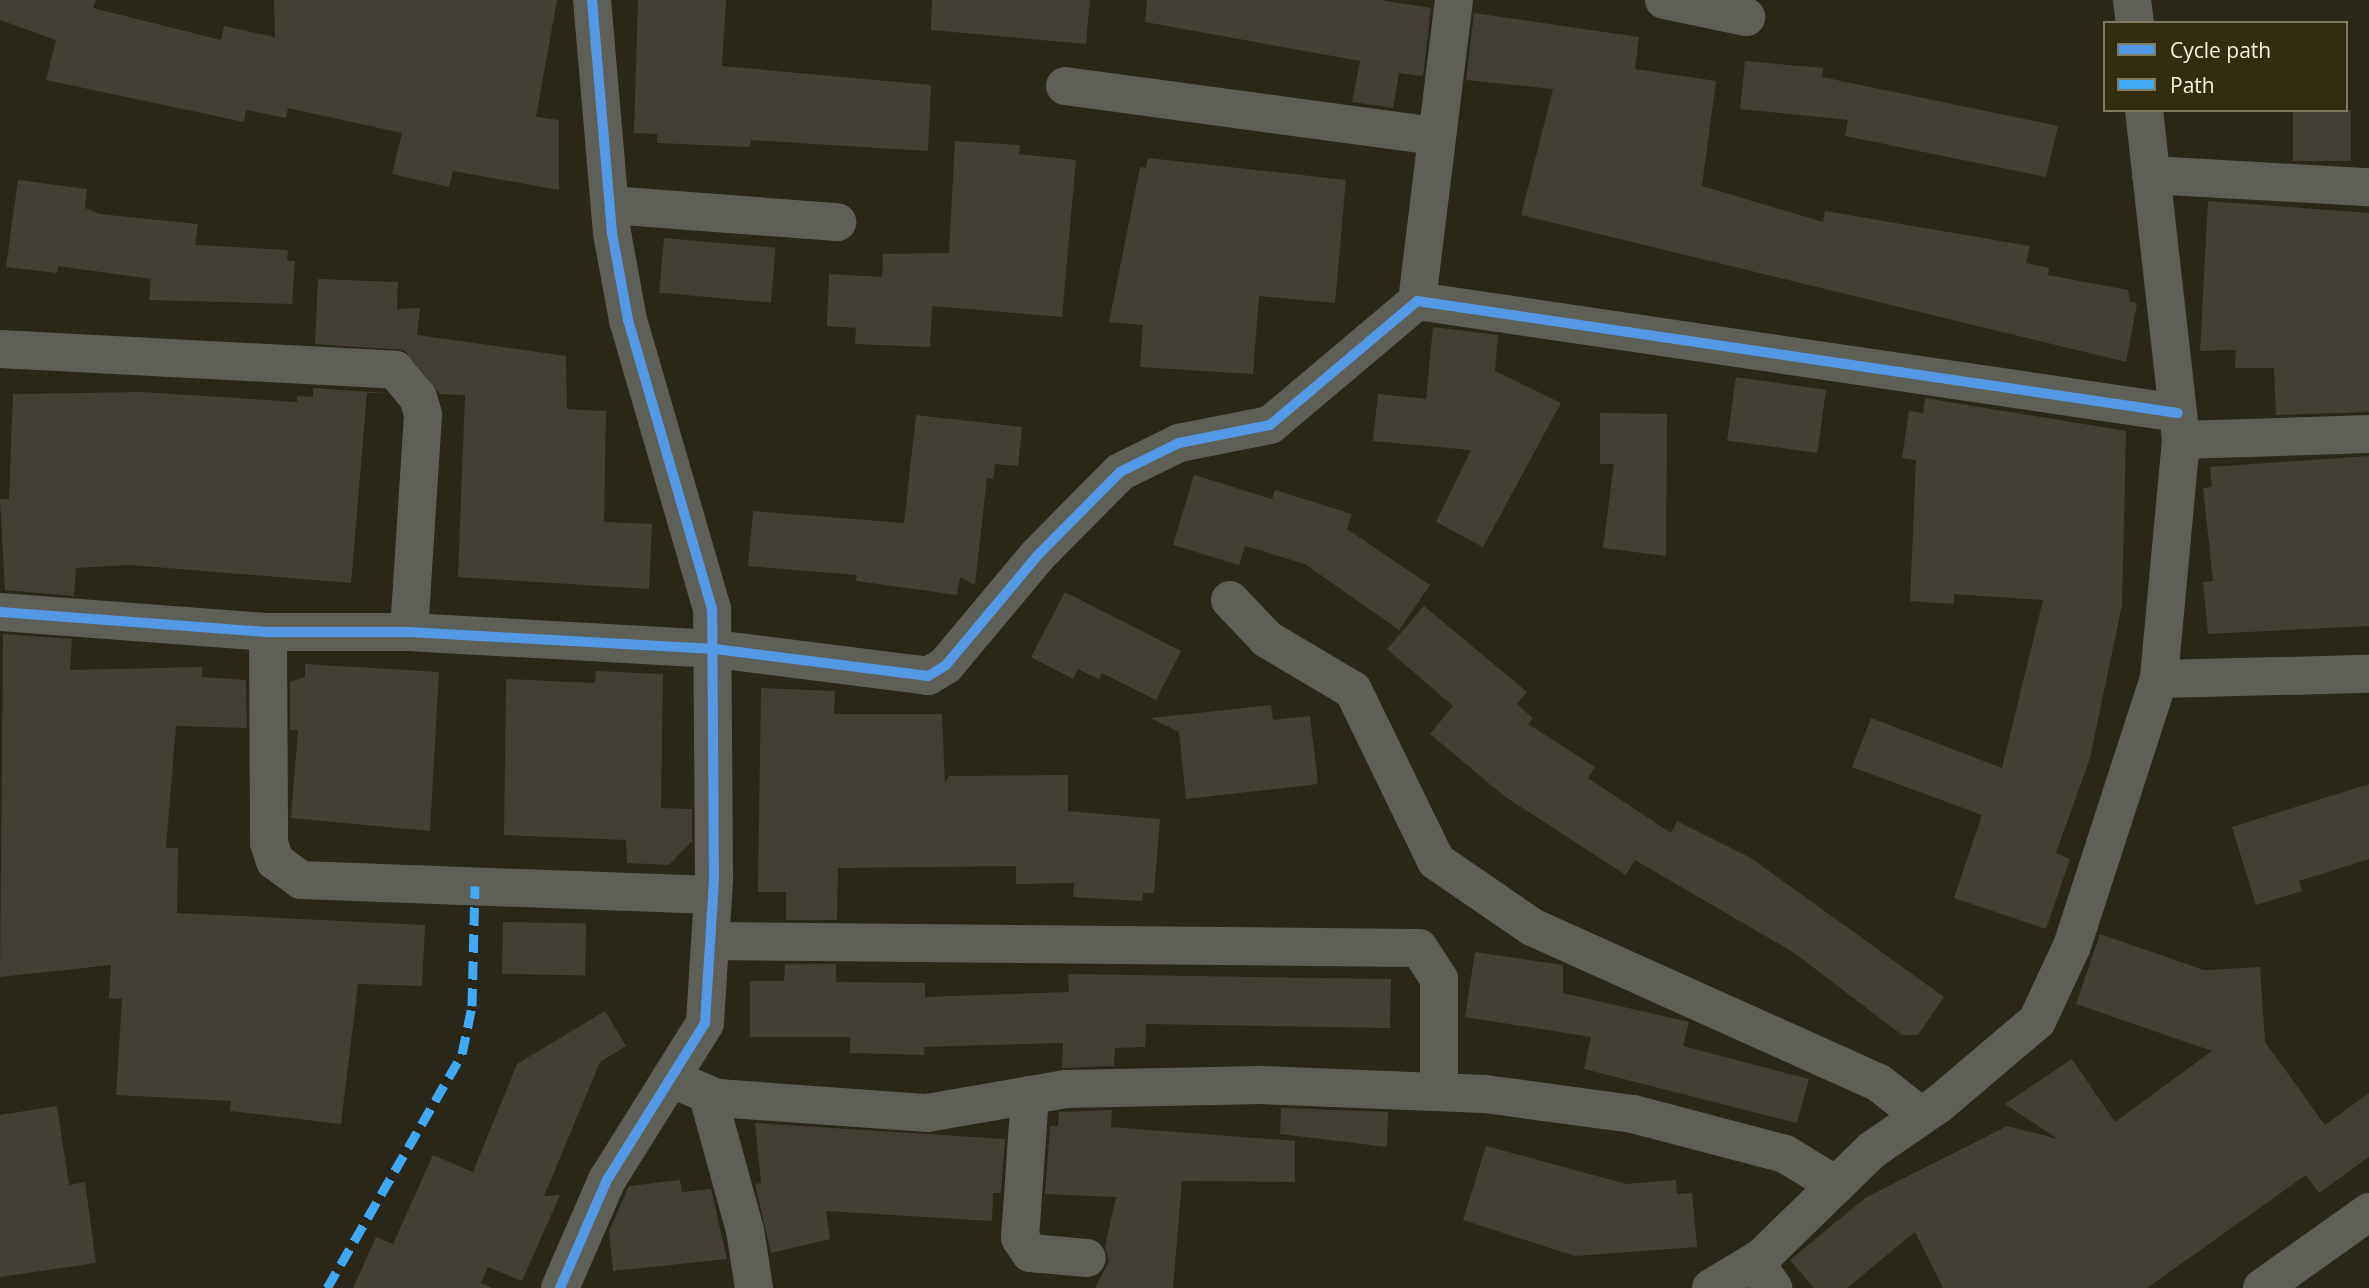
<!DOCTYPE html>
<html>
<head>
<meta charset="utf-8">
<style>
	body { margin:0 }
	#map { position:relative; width:2369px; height:1288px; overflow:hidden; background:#2a2718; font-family:"Open Sans",sans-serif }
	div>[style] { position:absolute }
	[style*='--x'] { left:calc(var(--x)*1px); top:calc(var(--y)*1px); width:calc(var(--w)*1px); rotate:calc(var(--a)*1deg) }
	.building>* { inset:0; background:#433f34; transform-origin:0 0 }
	.minor>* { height:38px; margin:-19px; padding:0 19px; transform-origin:19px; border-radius:19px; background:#5e6058 }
	.quiet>* { height:9px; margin-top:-4.5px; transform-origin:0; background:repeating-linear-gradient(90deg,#3fa9f5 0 18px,transparent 0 27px) }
	.cycleway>* { height:10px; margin:-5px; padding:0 5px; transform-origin:5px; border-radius:5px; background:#5399e6 }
	span { translate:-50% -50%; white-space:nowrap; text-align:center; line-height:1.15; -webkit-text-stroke:6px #322c10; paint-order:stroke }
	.legend { position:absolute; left:2103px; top:21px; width:245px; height:91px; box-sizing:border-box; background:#322c10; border:2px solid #807c64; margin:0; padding:9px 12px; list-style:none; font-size:21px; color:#f6f3e3 }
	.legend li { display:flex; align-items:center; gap:14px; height:35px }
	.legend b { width:35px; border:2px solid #807c64 }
</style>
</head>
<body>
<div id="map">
	<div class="building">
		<div style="clip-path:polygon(0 0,96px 0,93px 8px,221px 40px,224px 26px,275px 37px,274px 0,557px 0,536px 117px,559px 120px,559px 190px,453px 171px,449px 187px,392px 174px,402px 133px,288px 108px,286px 118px,246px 110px,244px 122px,46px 80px,56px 40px,0 20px)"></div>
		<div style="clip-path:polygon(638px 0,726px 0,722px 66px,931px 85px,928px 151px,751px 140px,750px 147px,657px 143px,657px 134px,634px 133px)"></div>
		<div style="clip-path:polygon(932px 0,1090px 0,1086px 44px,931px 30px)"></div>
		<div style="clip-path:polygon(1147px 0,1380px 0,1431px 8px,1423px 76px,1399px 73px,1393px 108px,1352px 102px,1360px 61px,1145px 22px)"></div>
		<div style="clip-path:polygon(1474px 13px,1639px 37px,1635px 69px,1716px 81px,1702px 186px,1823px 222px,1825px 211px,2030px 246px,2026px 263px,2049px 268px,2048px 275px,2128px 290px,2130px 302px,2137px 303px,2126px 362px,1521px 215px,1553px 89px,1466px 80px)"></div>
		<div style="clip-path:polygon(1745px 61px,1823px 68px,1822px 77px,2058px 126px,2046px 177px,1845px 136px,1848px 120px,1740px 109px)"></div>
		<div style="left:2293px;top:110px;width:58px;height:51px"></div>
		<div style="clip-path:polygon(955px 141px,1020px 145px,1019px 154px,1076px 160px,1062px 317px,932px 306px,930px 347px,855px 344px,856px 328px,827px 326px,829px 274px,882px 277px,883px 254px,949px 253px)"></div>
		<div style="clip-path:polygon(1148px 158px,1346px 180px,1335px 303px,1259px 296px,1253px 374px,1140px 367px,1143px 325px,1109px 322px,1140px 167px,1146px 168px)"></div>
		<div style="clip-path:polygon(18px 180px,87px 189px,85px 208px,99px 214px,198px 224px,195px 245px,288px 250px,287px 261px,295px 261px,292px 304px,149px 300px,151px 279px,58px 266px,57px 273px,6px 267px)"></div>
		<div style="clip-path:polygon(2208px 201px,2369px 213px,2369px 412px,2276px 415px,2274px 368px,2235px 368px,2236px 350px,2200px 351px)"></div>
		<div style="left:664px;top:238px;width:112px;height:55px;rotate:5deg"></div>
		<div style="clip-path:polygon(318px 279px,398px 282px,397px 309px,420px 308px,417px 335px,566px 356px,567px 409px,606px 411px,604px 522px,652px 524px,649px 589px,458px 577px,465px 395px,440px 394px,404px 350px,315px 344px)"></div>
		<div style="clip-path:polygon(1433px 327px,1498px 335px,1495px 371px,1561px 403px,1483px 547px,1436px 522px,1471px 450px,1373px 441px,1378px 394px,1426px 399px)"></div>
		<div style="left:1736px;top:377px;width:91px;height:64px;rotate:8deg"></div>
		<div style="clip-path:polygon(313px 388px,386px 393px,367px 393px,351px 583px,130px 565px,76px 568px,74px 596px,5px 590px,0 499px,9px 499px,13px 394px,142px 392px,297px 402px,297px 396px,313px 397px)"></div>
		<div style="clip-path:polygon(1925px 398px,2126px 431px,2122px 605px,2090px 758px,2056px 853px,2070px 859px,2046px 929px,1954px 898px,1982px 815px,1852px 767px,1871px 718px,2002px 768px,2043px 600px,1954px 594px,1954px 604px,1910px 601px,1916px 460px,1902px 458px,1909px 411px,1923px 413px)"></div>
		<div style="clip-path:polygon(1600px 413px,1667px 414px,1666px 556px,1603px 548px,1614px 464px,1600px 464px)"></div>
		<div style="clip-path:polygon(916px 415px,1022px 427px,1018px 466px,995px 464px,993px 479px,987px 478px,975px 585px,960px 577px,957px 595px,856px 581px,857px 575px,748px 566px,753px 511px,904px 523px)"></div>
		<div style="clip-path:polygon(2369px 456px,2369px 626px,2208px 634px,2203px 582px,2213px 581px,2203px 488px,2212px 487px,2210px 467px)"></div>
		<div style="clip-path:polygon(1194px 475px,1272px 499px,1275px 490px,1352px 514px,1347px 529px,1430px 585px,1399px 630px,1305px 564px,1245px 546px,1239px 565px,1173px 545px)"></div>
		<div style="clip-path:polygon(1065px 592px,1181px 651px,1156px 700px,1102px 673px,1099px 679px,1078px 669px,1073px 679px,1031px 657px)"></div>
		<div style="clip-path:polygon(1424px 606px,1527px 692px,1517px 704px,1533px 718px,1528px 724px,1595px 767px,1588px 778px,1671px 833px,1677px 821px,1751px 858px,1944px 997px,1918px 1035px,1902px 1035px,1793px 952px,1635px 860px,1626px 875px,1504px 796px,1430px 734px,1453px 706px,1387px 649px)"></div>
		<div style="clip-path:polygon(3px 634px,72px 639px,70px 670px,202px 667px,202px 677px,246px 680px,247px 728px,176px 726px,166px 848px,178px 848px,177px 913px,425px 925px,422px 986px,358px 984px,341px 1124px,230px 1111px,231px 1101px,116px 1095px,122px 999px,109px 998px,111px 965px,0 977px)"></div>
		<div style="clip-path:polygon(305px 664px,439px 672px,430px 831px,291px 818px,298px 730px,290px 730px,290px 682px,305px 677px)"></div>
		<div style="clip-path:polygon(596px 671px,663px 674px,661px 808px,692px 809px,692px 841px,669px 865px,627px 863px,626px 840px,504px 835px,506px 679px,595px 683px)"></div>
		<div style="clip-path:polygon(761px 688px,835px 691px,834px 714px,942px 714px,945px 783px,949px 776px,1068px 775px,1068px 811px,1160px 819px,1154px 893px,1143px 893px,1142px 901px,1073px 897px,1074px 883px,1016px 884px,1016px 866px,838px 868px,837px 920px,786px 920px,786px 892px,758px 892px)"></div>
		<div style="clip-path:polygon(1271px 705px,1273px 720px,1310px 716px,1318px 784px,1186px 799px,1179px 732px,1151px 718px)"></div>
		<div style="clip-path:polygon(2369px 784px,2369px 859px,2299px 881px,2302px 891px,2256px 905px,2232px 827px)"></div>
		<div style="left:503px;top:922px;width:83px;height:52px;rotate:1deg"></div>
		<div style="clip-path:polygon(2100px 934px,2204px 970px,2260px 967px,2265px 1042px,2325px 1125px,2369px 1093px,2369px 1157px,2319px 1193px,2306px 1175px,2147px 1288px,1943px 1288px,1915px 1232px,1847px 1288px,1814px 1288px,1790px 1260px,1865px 1198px,2007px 1126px,2058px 1139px,2005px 1104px,2072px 1059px,2115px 1122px,2212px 1051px,2076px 1004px)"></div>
		<div style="clip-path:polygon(1475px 952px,1563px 965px,1563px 993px,1689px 1022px,1683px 1046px,1809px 1079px,1797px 1123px,1584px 1069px,1591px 1037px,1465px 1017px)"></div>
		<div style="clip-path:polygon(785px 964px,836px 964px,836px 982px,925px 983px,925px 997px,1069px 992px,1068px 974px,1391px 979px,1390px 1028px,1146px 1024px,1145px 1047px,1115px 1048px,1114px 1066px,1062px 1068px,1063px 1043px,924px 1047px,924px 1055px,850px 1053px,850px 1037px,750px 1037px,750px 981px,784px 981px)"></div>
		<div style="clip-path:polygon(605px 1011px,626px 1046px,600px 1062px,544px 1196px,560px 1195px,522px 1281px,488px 1267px,481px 1283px,492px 1288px,353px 1288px,376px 1237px,393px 1244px,433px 1155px,473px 1172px,517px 1064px)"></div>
		<div style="clip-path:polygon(57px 1106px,69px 1185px,85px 1182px,96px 1263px,0 1277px,0 1115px)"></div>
		<div style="clip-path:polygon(1281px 1108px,1388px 1112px,1387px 1147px,1280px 1134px)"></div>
		<div style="clip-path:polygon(1112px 1110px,1111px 1127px,1295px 1141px,1295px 1182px,1182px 1181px,1173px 1288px,1095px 1288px,1109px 1261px,1105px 1246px,1116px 1197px,1045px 1194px,1050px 1126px,1058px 1126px,1059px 1112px)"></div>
		<div style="clip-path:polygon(755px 1123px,1005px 1139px,1001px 1193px,993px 1193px,992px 1221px,826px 1211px,830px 1239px,771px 1253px,755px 1184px,761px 1183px)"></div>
		<div style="clip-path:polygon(1486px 1146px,1626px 1184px,1676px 1180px,1677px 1194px,1692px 1193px,1697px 1247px,1575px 1256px,1463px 1220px)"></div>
		<div style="clip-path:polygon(680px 1180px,682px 1192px,711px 1189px,727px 1259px,613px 1271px,609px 1231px,629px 1186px)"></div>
	</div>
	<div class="minor">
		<div style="--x:1664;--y:0;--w:84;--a:11.7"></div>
		<div style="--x:2132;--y:0;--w:23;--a:83"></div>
		<div style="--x:1065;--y:86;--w:375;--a:7.7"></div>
		<div style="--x:2144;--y:110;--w:332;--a:83.6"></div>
		<div style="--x:2181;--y:440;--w:240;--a:95.3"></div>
		<div style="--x:2159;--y:679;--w:210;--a:-1.4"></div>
		<div style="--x:2151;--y:175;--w:218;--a:3.2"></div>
		<div style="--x:610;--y:205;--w:228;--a:4.3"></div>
		<div style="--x:1417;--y:301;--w:303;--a:-83"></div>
		<div style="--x:0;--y:349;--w:396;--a:3"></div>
		<div style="--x:395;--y:370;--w:35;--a:50"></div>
		<div style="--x:418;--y:397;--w:19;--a:74"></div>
		<div style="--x:423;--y:415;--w:217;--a:93.7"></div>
		<div style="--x:2181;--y:440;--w:188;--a:-1.8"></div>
		<div style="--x:1230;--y:600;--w:54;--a:46.5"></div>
		<div style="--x:1267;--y:639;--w:100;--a:30.7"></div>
		<div style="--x:1353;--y:690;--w:190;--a:64.1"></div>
		<div style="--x:1436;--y:861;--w:116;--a:34.5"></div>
		<div style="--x:1532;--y:927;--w:380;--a:24.2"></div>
		<div style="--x:1879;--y:1083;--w:53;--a:38.2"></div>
		<div style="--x:0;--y:612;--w:269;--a:4.3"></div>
		<div style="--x:268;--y:632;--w:141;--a:0"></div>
		<div style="--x:409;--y:632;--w:306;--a:3.2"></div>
		<div style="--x:715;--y:649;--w:215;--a:7.2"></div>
		<div style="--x:928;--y:676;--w:21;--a:-31"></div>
		<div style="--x:946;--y:665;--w:142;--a:-50.1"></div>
		<div style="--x:1037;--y:556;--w:118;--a:-45.3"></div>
		<div style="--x:1120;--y:472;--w:66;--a:-26.2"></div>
		<div style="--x:1179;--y:443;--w:93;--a:-11.2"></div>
		<div style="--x:1270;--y:425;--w:192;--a:-40.1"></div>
		<div style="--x:1417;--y:301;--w:769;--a:8.37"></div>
		<div style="--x:268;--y:632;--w:211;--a:89.7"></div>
		<div style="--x:269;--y:843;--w:19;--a:72"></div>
		<div style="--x:275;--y:861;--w:32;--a:36"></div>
		<div style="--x:301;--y:880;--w:412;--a:2.1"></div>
		<div style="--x:712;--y:941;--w:707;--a:0.57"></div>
		<div style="--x:1419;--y:948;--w:37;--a:57"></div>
		<div style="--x:1439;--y:979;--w:113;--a:90"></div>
		<div style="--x:672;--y:1079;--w:49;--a:22.9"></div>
		<div style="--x:717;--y:1098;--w:211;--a:4.1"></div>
		<div style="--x:927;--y:1113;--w:141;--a:-9.8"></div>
		<div style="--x:1066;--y:1089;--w:195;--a:-1.2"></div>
		<div style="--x:1261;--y:1085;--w:224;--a:2.3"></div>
		<div style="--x:1485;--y:1094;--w:149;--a:7.7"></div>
		<div style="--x:1633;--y:1114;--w:157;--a:14.7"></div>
		<div style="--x:1785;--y:1154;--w:60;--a:31.3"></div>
		<div style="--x:1030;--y:1095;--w:143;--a:94"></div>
		<div style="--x:1020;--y:1238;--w:18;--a:56"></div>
		<div style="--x:1030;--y:1253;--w:57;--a:5"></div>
		<div style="--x:708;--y:1096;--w:139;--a:74.6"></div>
		<div style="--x:745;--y:1230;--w:59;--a:81.2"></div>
		<div style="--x:1755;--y:1262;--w:32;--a:55"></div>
		<div style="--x:560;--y:1288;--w:118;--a:-66.5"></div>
		<div style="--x:607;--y:1180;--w:185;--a:-58"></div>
		<div style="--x:705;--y:1023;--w:144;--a:-86.4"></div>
		<div style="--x:714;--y:879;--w:270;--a:-90.4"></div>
		<div style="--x:712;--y:609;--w:301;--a:-106.2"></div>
		<div style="--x:628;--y:320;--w:88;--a:-100.4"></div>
		<div style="--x:612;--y:233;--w:234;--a:-94.9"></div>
		<div style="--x:1711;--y:1288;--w:58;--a:-31"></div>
		<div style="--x:1761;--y:1258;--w:155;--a:-44.2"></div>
		<div style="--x:1872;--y:1150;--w:81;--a:-34.5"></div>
		<div style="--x:1939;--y:1104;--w:128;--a:-40.3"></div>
		<div style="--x:2037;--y:1021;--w:83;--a:-65"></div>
		<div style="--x:2072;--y:946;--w:281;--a:-72"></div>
		<div style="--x:2262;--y:1288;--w:131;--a:-35.4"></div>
	</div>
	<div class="quiet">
		<div style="--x:327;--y:1288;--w:270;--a:-60"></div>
		<div style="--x:462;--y:1054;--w:49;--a:-78.2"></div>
		<div style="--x:472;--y:1006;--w:120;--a:-88.6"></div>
	</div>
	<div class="cycleway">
		<div style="--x:0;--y:612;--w:269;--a:4.3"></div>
		<div style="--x:268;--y:632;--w:141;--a:0"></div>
		<div style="--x:409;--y:632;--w:306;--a:3.2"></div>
		<div style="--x:715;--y:649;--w:215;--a:7.2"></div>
		<div style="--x:928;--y:676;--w:21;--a:-31"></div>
		<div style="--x:946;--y:665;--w:142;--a:-50.1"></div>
		<div style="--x:1037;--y:556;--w:118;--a:-45.3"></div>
		<div style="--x:1120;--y:472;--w:66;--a:-26.2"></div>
		<div style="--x:1179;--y:443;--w:93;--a:-11.2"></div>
		<div style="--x:1270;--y:425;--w:192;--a:-40.1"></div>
		<div style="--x:1417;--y:301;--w:769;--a:8.37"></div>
		<div style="--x:560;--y:1288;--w:118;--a:-66.5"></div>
		<div style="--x:607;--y:1180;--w:185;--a:-58"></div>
		<div style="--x:705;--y:1023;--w:144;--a:-86.4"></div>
		<div style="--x:714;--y:879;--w:270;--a:-90.4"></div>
		<div style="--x:712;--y:609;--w:301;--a:-106.2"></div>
		<div style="--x:628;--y:320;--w:88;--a:-100.4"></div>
		<div style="--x:612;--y:233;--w:234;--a:-94.9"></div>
	</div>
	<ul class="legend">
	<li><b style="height:9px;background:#5399e6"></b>Cycle path</li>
	<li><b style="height:9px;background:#3fa9f5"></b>Path</li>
	</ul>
</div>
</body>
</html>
